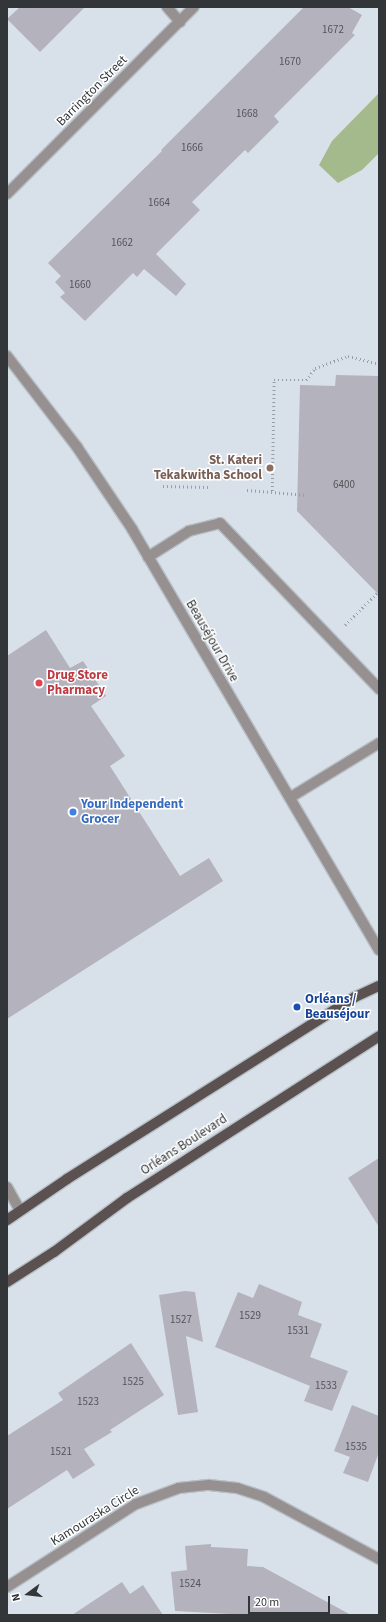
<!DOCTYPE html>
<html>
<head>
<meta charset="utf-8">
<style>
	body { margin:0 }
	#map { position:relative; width:386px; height:1622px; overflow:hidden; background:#d8e1e9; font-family:"Source Sans 3",sans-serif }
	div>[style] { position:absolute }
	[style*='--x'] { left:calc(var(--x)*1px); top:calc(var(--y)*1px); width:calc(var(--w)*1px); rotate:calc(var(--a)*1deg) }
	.green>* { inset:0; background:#a5ba8c }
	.building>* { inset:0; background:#b4b2bd }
	.path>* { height:2.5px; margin-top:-1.25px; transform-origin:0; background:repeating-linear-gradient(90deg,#979ea4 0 1px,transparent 0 4px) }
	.roads { filter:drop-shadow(1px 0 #b7bfc6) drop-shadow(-1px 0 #b7bfc6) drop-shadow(0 1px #b7bfc6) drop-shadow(0 -1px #b7bfc6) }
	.minor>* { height:10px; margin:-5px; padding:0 5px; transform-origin:5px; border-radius:5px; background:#969190 }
	.major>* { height:10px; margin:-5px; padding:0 5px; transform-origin:5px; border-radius:5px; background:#5a5150 }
	.dots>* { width:11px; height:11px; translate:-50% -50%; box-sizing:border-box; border:2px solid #fff; border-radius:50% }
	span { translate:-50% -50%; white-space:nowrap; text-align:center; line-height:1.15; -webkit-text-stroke:3px #fff; paint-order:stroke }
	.number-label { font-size:11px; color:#52555a }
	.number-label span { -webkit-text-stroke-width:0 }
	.street-label { font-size:13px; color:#323639 }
	.education-label { font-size:13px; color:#785e54; font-weight:700 }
	.right { translate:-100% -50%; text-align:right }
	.health-label { font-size:13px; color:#be3a42; font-weight:700 }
	.left { translate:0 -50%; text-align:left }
	.shop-label { font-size:13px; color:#366cbe; font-weight:700 }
	.transit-label { font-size:13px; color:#164399; font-weight:700 }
	.frame { position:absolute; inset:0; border:8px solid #323639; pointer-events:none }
	.north { position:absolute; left:8px; top:1574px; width:40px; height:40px; -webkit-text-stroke:3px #fff; paint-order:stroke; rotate:255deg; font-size:11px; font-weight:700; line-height:16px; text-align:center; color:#323639 }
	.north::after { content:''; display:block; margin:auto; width:14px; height:18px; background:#323639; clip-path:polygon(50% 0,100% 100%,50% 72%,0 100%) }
	.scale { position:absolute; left:248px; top:1596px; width:82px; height:18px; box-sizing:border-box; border:2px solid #323639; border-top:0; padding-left:5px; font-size:12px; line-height:14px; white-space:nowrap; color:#323639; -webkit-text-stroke:3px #fff; paint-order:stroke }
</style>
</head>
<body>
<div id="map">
	<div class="green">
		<div style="clip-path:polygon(379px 93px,379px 153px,362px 170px,338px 183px,319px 165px,332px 141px)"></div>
	</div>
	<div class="building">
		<div style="clip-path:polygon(20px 7px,85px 7px,40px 52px,7px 19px)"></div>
		<div style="clip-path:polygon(304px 7px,348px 7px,362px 15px,352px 33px,355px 35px,274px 116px,279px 122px,248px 153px,245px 150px,192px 202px,200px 210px,156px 254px,186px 284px,176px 296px,144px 269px,137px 277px,133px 273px,85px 321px,60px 297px,65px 293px,55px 282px,61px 276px,48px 263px,162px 151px,161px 150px)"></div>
		<div style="clip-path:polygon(336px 375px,379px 376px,379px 595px,297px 511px,300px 385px,335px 386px)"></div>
		<div style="clip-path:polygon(46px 630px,70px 668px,83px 661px,106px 696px,91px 706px,125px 756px,110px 766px,180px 876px,209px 858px,223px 881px,7px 1019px,7px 656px)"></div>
		<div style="clip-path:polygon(379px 1158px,379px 1227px,348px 1178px)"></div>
		<div style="clip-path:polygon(259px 1284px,302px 1302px,298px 1315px,322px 1324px,310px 1357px,348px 1371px,332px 1411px,304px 1401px,310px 1386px,215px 1347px,238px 1292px,253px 1298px)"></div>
		<div style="clip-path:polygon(185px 1291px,195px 1292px,203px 1342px,186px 1336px,198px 1412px,178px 1415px,159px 1295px)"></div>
		<div style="clip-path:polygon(131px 1343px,164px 1395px,110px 1430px,112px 1432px,84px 1449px,95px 1465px,73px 1479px,67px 1470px,7px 1509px,7px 1436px,63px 1400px,58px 1393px)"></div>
		<div style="clip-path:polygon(352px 1405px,379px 1416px,379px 1452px,368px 1482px,343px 1473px,350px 1457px,334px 1451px)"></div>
		<div style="clip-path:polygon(211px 1544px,211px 1547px,248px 1549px,247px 1566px,263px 1567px,351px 1615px,247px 1615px,175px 1611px,171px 1572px,187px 1570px,185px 1546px)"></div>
		<div style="clip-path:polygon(122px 1582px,130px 1594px,143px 1585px,163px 1615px,72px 1615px)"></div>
	</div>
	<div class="path">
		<div style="--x:163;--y:486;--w:45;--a:1.3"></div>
		<div style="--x:247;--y:490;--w:60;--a:4.8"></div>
		<div style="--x:272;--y:491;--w:111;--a:-89"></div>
		<div style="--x:274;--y:380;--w:32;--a:0"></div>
		<div style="--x:306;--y:380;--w:15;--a:-53"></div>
		<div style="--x:315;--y:368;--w:35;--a:-20"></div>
		<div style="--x:348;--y:356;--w:32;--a:14"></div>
		<div style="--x:345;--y:625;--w:45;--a:-45"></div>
	</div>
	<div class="roads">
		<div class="minor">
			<div style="--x:167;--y:7;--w:20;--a:49"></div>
			<div style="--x:7;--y:194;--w:264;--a:-45"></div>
			<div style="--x:7;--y:356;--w:115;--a:52.4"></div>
			<div style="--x:77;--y:447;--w:99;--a:56.1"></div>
			<div style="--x:132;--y:529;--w:488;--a:59.6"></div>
			<div style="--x:148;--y:557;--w:49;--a:-32.4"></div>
			<div style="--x:189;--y:531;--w:32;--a:-14"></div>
			<div style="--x:220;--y:523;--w:230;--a:46.2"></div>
			<div style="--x:291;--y:797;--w:103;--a:-31.5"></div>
			<div style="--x:7;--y:1187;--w:26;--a:61"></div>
			<div style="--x:7;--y:1587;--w:153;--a:-32.8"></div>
			<div style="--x:136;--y:1504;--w:46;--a:-20.4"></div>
			<div style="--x:179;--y:1488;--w:30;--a:-6"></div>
			<div style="--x:209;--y:1485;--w:28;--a:6"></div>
			<div style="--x:237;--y:1488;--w:28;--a:18"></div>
			<div style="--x:264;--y:1497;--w:131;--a:28.3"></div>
		</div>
		<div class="major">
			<div style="--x:7;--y:1220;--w:73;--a:-34.3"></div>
			<div style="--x:67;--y:1179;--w:341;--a:-32.3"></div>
			<div style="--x:355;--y:997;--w:26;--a:-25"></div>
			<div style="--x:7;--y:1282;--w:56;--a:-32.6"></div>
			<div style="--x:54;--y:1252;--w:91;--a:-36.5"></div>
			<div style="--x:127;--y:1198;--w:300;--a:-32.7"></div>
		</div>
	</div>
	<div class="dots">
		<div style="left:270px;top:468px;background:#8d6e63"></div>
		<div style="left:39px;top:683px;background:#e0444e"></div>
		<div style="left:73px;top:812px;background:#3f7fe0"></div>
		<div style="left:297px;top:1007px;background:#1a4fb4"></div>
	</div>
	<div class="number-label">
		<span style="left:333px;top:30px">1672</span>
		<span style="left:290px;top:62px">1670</span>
		<span style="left:247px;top:114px">1668</span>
		<span style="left:192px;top:148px">1666</span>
		<span style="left:159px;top:203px">1664</span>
		<span style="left:122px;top:243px">1662</span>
		<span style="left:80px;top:285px">1660</span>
		<span style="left:344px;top:485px">6400</span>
		<span style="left:250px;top:1316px">1529</span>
		<span style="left:181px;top:1320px">1527</span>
		<span style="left:298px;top:1331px">1531</span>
		<span style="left:133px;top:1382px">1525</span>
		<span style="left:326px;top:1386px">1533</span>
		<span style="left:88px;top:1402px">1523</span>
		<span style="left:356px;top:1447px">1535</span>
		<span style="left:61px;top:1452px">1521</span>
		<span style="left:190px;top:1584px">1524</span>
	</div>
	<div class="street-label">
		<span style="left:92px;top:91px;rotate:-45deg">Barrington Street</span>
		<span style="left:212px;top:641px;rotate:60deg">Beauséjour Drive</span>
		<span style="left:184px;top:1145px;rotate:-33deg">Orléans Boulevard</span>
		<span style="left:95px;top:1516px;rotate:-32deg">Kamouraska Circle</span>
	</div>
	<div class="education-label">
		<span class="right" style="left:262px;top:468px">St. Kateri<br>Tekakwitha School</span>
	</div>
	<div class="health-label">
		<span class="left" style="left:47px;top:683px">Drug Store<br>Pharmacy</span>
	</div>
	<div class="shop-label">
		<span class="left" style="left:81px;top:812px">Your Independent<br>Grocer</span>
	</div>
	<div class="transit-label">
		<span class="left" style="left:305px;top:1007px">Orléans /<br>Beauséjour</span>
	</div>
	<div class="frame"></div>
	<div class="north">N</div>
	<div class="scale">20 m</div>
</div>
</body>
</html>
